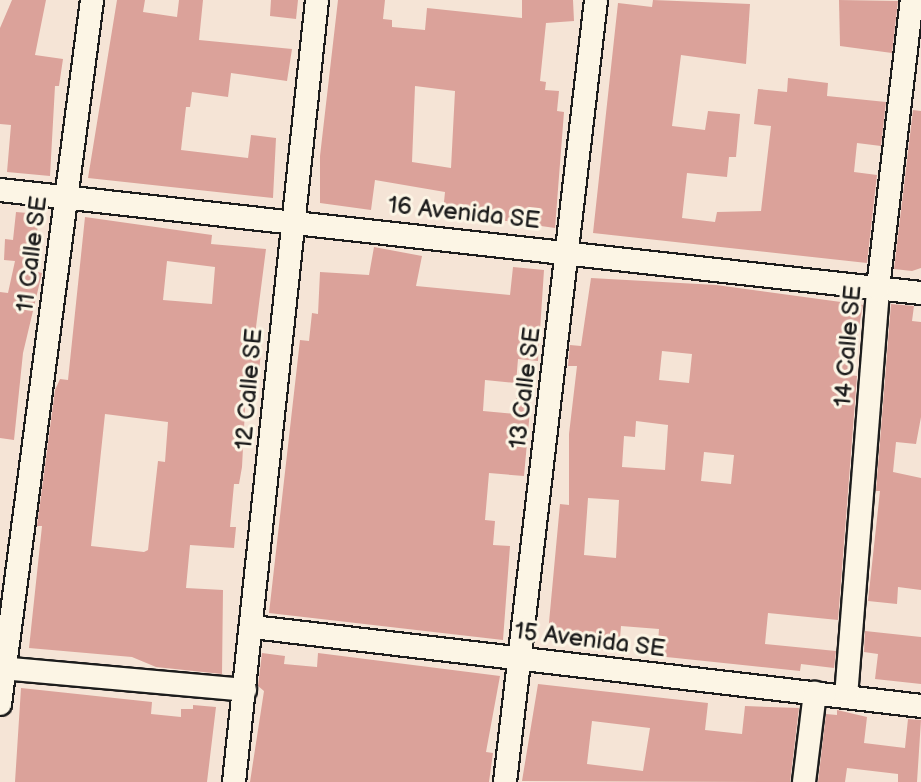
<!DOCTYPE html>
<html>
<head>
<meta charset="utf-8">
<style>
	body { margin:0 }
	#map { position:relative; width:921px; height:782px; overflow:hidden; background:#f5e4d6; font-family:"Balsamiq Sans",sans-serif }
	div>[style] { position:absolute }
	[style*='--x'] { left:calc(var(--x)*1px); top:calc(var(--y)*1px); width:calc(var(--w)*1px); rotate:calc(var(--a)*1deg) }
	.building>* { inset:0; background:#dba29a }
	.roads { filter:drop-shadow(2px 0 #1c1c1c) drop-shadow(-2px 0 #1c1c1c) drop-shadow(0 2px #1c1c1c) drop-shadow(0 -2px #1c1c1c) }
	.minor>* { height:22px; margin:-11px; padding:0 11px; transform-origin:11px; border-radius:11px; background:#fcf5e5 }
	span { translate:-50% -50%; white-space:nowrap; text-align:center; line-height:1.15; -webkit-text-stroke:6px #fcf5e5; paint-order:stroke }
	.street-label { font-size:24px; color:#1c1c1c }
</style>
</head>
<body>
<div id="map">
	<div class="building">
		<div style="clip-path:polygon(12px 0,46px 0,35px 55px,63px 59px,59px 86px,55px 86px,50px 176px,7px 172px,11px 125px,0 124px,0 28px)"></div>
		<div style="clip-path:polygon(117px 0,145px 0,143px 12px,177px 17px,179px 0,203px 0,199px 40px,292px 49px,287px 81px,231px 73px,228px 97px,192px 92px,190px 107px,186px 107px,181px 150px,248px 158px,251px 135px,276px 138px,273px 198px,88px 178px)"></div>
		<div style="clip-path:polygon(271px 0,298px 0,296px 19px,270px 16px)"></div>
		<div style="clip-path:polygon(evenodd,338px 0,385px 0,383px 19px,392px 20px,392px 27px,425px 30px,427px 8px,522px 18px,522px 0,573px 0,574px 21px,546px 23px,540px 81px,546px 82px,545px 90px,559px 91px,557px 111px,564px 112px,555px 228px,443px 212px,445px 192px,375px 180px,371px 210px,320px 203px,320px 156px,338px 0,415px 86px,455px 91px,451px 168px,412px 162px,415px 86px)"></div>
		<div style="clip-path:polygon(653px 0,750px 4px,746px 64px,681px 55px,672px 126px,705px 130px,708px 111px,740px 114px,736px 157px,729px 157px,727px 177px,687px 173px,682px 218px,715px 222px,717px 212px,761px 211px,771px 126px,754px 124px,758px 89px,787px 92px,788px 78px,828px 83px,827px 96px,886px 102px,881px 146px,857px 143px,854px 172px,877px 175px,867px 263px,593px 233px,618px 3px,652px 7px)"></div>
		<div style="clip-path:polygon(839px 0,898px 1px,892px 53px,840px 46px)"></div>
		<div style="clip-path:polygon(913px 110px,921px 111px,921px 268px,912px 271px,894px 269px)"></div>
		<div style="clip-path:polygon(16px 212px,39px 214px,33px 271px,42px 273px,23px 353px,14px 440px,0 438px,0 292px,8px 293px,15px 261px,4px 260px,5px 239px,13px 240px)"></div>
		<div style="clip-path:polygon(evenodd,85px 217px,212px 235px,211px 244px,266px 249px,256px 327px,256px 352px,261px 352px,257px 391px,246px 390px,242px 467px,239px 484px,234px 484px,230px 527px,236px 527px,234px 548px,190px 545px,186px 588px,223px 590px,222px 674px,156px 667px,132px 657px,29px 648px,42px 526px,37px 526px,55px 390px,60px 379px,68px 380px,85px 217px,167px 261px,215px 267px,212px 304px,163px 300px,167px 261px,85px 217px,105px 414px,168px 422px,165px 462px,158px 461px,148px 550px,144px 552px,91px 546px,105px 414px)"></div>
		<div style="clip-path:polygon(374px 247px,422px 256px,416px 286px,510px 295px,513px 267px,544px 270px,538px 361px,518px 359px,516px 383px,485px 380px,483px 411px,515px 414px,516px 398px,531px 399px,524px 476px,489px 473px,485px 520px,495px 521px,493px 545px,510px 546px,503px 640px,269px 613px,300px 340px,309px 341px,312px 313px,318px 314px,320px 272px,369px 275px)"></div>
		<div style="clip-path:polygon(evenodd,591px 278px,716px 285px,863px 305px,850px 375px,857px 376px,838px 620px,768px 613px,765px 644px,836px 651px,834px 668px,801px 664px,800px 671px,657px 656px,659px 629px,621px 626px,619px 651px,596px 650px,597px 636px,548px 633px,560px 504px,569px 505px,569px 434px,577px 366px,568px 366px,570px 345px,581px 346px,591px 278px,662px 351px,692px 354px,689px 383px,659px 380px,662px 351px,591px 278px,636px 421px,668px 425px,665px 470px,622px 467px,624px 436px,635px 437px,636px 421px,591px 278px,704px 452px,734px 455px,731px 484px,701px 481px,704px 452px,591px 278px,588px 498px,619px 500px,616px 558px,584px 555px,588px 498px)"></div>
		<div style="clip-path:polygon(891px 304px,914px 306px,912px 321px,921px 322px,921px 417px,916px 444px,896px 442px,893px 472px,921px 478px,921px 590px,898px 587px,897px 604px,868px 601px,880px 491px,876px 491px)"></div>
		<div style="clip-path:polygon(865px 631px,921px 637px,921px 684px,875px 679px,878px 654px,864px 652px)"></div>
		<div style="clip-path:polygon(262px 653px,285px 656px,284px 664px,317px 667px,318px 653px,500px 676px,486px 752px,493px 753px,489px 782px,250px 782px,264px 691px,258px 686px)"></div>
		<div style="clip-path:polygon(evenodd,538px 684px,708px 703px,705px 730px,742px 734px,745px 706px,799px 708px,790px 782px,522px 781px,538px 684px,592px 721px,650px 728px,643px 771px,587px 764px,592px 721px)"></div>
		<div style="clip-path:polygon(21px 688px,152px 702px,151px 714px,181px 717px,181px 709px,193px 709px,193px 705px,216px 707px,207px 782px,15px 782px)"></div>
		<div style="clip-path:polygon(837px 710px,867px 717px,864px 743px,905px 748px,908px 719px,921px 720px,917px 782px,898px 782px,898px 774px,847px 768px,845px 782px,818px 782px,826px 714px,837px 715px)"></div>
	</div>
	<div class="roads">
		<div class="minor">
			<div style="--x:0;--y:190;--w:927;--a:6.38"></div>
			<div style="--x:253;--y:627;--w:673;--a:6.74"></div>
			<div style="--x:0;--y:668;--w:246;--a:5.1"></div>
			<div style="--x:846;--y:697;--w:410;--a:-85.5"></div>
			<div style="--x:878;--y:288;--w:290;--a:-83.3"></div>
			<div style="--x:0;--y:704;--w:710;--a:-82.55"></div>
			<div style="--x:234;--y:782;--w:786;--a:-83.94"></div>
			<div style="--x:505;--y:782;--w:787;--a:-83.36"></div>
			<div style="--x:804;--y:782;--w:90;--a:-83"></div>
		</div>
	</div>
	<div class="street-label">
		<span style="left:464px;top:213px;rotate:6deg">16 Avenida SE</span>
		<span style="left:32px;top:254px;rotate:-83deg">11 Calle SE</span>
		<span style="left:848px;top:346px;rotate:-85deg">14 Calle SE</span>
		<span style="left:525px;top:388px;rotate:-83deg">13 Calle SE</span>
		<span style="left:249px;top:389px;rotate:-85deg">12 Calle SE</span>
		<span style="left:590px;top:640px;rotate:7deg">15 Avenida SE</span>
	</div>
</div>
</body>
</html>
